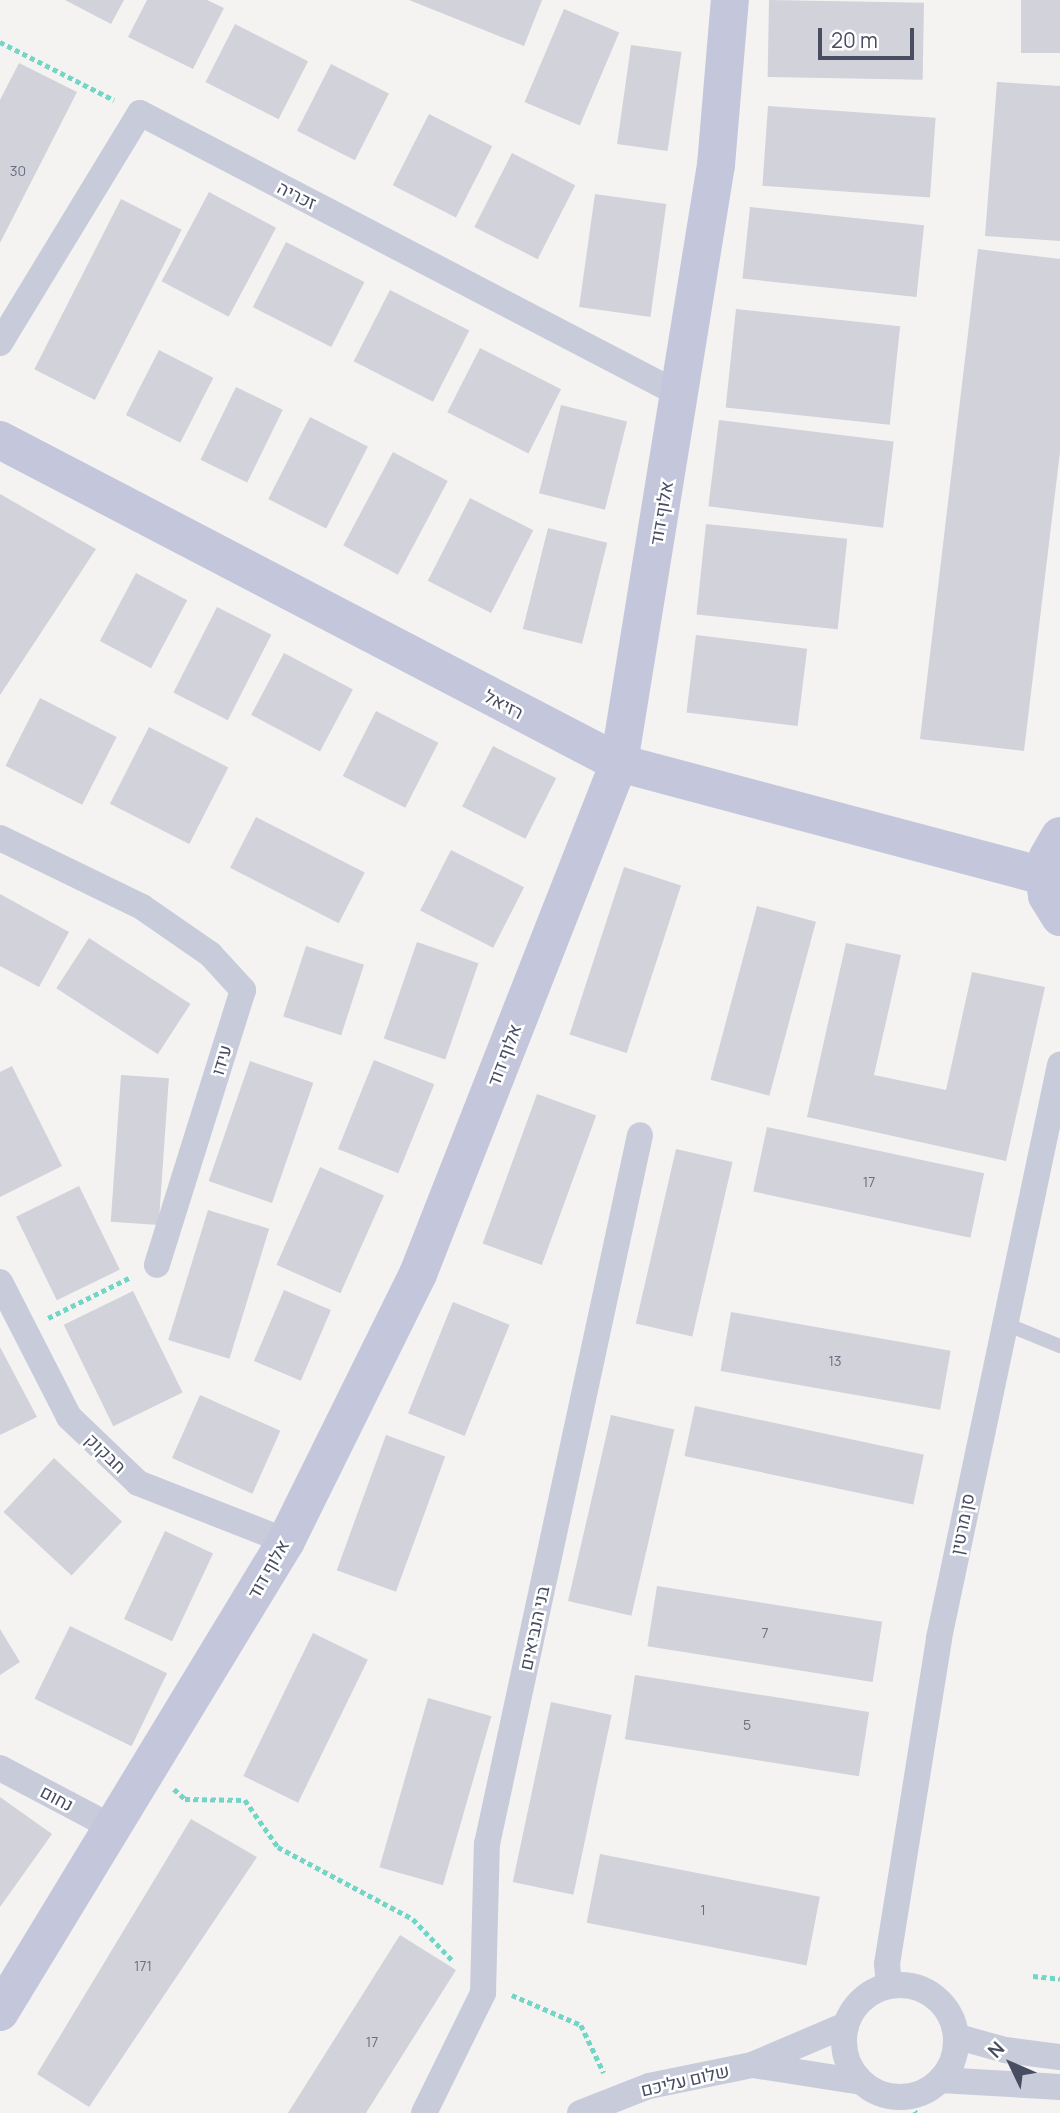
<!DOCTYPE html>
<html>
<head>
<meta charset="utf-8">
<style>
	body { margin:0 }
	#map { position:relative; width:1060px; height:2113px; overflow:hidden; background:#f4f3f2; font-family:Manrope,Heebo,sans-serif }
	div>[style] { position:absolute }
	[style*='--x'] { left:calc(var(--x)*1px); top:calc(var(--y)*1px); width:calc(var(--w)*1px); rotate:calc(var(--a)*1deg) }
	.building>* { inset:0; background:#d1d2da; transform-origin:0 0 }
	.path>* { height:4.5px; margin-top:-2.25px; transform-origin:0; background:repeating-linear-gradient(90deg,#73d5c5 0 5px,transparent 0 8.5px) }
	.lane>* { height:14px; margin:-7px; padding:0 7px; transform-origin:7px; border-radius:7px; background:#c8ccda }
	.street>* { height:26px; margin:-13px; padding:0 13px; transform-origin:13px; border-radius:13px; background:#c8ccda }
	.street>.ring { margin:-13px; padding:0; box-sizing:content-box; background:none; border:26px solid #c8ccda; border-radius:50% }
	.secondary>* { height:38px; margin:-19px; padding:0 19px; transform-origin:19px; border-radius:19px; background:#c4c7dc }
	span { translate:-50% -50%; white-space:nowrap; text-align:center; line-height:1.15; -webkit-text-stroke:5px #fff; paint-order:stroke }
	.number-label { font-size:14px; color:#6a6e80 }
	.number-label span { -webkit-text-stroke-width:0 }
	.street-label { font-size:18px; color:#484d62 }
	.north { position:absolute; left:976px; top:2029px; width:70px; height:70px; -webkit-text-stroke:5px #fff; paint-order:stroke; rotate:314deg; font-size:19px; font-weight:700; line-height:28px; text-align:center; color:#484d62 }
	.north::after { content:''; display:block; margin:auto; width:24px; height:32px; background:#484d62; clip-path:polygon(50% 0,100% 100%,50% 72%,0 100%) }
	.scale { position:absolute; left:818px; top:28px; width:96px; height:32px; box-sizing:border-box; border:4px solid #484d62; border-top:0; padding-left:9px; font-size:21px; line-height:24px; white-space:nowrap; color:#484d62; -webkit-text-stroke:5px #fff; paint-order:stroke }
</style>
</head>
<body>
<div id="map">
	<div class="building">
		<div style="clip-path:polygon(65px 0,124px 0,111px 24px)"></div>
		<div style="clip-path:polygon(147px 0,207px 0,224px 8px,193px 69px,128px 37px)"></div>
		<div style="clip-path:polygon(409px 0,542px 0,524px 46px)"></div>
		<div style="left:769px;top:0;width:155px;height:77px;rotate:1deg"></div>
		<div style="left:1021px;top:0;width:39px;height:53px"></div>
		<div style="left:564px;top:9px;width:60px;height:101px;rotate:23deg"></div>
		<div style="left:235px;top:24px;width:82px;height:65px;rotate:27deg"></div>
		<div style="left:631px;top:45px;width:51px;height:100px;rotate:8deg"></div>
		<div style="clip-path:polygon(19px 63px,77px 92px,0 243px,0 100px)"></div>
		<div style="left:331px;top:64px;width:65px;height:75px;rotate:27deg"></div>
		<div style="clip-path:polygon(997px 82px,1060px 86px,1060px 241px,985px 236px)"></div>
		<div style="left:768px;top:106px;width:168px;height:80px;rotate:4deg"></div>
		<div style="left:429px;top:114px;width:71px;height:80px;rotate:27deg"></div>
		<div style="left:512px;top:153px;width:71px;height:83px;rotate:27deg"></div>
		<div style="left:209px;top:192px;width:76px;height:101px;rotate:28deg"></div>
		<div style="left:595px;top:194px;width:72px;height:114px;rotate:8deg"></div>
		<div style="left:121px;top:199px;width:68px;height:191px;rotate:27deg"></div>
		<div style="left:750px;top:207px;width:175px;height:72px;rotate:6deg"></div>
		<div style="left:286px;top:242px;width:88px;height:73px;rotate:27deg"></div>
		<div style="clip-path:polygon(978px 249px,1060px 259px,1060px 452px,1024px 751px,920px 739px)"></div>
		<div style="left:390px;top:290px;width:89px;height:80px;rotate:27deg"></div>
		<div style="left:736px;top:309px;width:165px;height:99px;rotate:6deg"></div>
		<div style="left:480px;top:348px;width:91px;height:72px;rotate:27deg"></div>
		<div style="left:159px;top:350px;width:61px;height:73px;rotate:27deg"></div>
		<div style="left:236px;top:387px;width:52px;height:81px;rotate:26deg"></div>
		<div style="left:561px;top:405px;width:68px;height:91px;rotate:14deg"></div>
		<div style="left:310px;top:417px;width:65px;height:92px;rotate:27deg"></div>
		<div style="left:719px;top:420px;width:176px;height:87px;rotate:7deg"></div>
		<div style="left:393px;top:452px;width:62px;height:106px;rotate:28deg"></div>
		<div style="clip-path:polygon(0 494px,96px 549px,0 695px)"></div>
		<div style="left:470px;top:498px;width:71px;height:93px;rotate:27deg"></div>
		<div style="left:706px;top:524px;width:142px;height:91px;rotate:6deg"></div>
		<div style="left:548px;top:528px;width:61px;height:104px;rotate:14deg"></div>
		<div style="left:136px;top:573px;width:58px;height:77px;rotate:28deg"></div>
		<div style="left:217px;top:607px;width:61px;height:96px;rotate:27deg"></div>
		<div style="left:696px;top:635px;width:112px;height:78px;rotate:7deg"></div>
		<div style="left:284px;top:653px;width:78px;height:70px;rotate:28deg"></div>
		<div style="left:40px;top:698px;width:86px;height:76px;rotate:27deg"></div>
		<div style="left:376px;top:711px;width:70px;height:73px;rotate:27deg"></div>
		<div style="left:149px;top:727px;width:89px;height:86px;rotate:27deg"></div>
		<div style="left:493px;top:746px;width:71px;height:68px;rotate:27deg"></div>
		<div style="left:256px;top:817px;width:122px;height:57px;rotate:27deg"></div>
		<div style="left:451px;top:850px;width:82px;height:68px;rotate:27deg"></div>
		<div style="left:624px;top:867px;width:60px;height:176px;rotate:18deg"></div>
		<div style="clip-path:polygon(0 894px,69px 932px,39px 987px,0 966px)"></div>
		<div style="left:757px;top:906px;width:61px;height:180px;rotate:15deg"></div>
		<div style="left:89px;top:938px;width:121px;height:60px;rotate:33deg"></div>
		<div style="left:417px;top:942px;width:65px;height:102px;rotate:19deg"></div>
		<div style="clip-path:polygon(846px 943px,901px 955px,874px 1075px,946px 1090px,972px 972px,1045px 987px,1006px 1161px,807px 1117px)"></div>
		<div style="left:306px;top:946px;width:61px;height:74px;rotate:18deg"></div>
		<div style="left:374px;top:1060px;width:65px;height:96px;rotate:22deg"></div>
		<div style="left:250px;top:1061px;width:67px;height:127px;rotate:19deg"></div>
		<div style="clip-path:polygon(12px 1066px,62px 1166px,0 1197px,0 1072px)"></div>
		<div style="left:121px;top:1075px;width:48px;height:147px;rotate:4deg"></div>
		<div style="left:537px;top:1094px;width:63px;height:159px;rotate:20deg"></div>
		<div style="left:767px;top:1127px;width:222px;height:66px;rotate:12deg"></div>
		<div style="left:676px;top:1149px;width:58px;height:179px;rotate:13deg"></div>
		<div style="left:320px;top:1167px;width:70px;height:107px;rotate:24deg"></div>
		<div style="left:79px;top:1186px;width:93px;height:70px;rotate:64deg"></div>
		<div style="left:208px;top:1210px;width:64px;height:136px;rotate:17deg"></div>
		<div style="left:284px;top:1290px;width:51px;height:77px;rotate:23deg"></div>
		<div style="left:133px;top:1291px;width:113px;height:77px;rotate:64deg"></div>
		<div style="left:453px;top:1302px;width:61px;height:120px;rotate:22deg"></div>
		<div style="left:731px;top:1312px;width:223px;height:60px;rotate:10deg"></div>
		<div style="clip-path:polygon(0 1347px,37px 1417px,0 1435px)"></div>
		<div style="left:200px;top:1395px;width:88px;height:69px;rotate:24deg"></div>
		<div style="left:695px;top:1406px;width:234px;height:51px;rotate:12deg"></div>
		<div style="left:611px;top:1415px;width:65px;height:191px;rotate:13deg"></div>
		<div style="left:386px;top:1435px;width:63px;height:144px;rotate:20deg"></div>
		<div style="left:54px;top:1458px;width:93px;height:74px;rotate:43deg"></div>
		<div style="left:165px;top:1531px;width:53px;height:97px;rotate:25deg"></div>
		<div style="left:657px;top:1586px;width:228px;height:61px;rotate:9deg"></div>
		<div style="left:70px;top:1626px;width:108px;height:81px;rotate:26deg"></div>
		<div style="clip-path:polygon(0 1629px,20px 1662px,0 1675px)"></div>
		<div style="left:313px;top:1633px;width:61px;height:159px;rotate:26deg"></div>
		<div style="left:635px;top:1675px;width:237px;height:65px;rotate:9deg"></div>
		<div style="left:428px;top:1698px;width:66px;height:176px;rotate:16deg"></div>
		<div style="left:551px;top:1702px;width:62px;height:184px;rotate:12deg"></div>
		<div style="clip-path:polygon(0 1797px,52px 1834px,0 1907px)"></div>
		<div style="clip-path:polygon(191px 1819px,257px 1857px,89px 2107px,37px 2074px)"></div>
		<div style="left:600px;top:1854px;width:224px;height:70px;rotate:11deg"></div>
		<div style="clip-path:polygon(400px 1935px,456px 1970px,366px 2113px,288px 2113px)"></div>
	</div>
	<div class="path">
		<div style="--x:0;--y:42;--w:128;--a:27"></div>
		<div style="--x:48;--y:1318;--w:93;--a:-26.3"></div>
		<div style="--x:174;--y:1789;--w:15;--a:42"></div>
		<div style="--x:185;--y:1799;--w:60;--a:1"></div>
		<div style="--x:245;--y:1800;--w:57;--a:54.9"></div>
		<div style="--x:278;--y:1847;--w:153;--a:28.1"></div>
		<div style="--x:413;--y:1919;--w:59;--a:46.4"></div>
		<div style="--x:1033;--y:1976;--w:27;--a:6"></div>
		<div style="--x:512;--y:1995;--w:75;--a:23.5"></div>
		<div style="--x:581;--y:2025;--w:53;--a:64.4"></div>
		<div style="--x:907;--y:2096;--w:19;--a:62"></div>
	</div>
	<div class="lane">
		<div style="--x:1006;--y:1324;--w:58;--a:22.2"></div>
	</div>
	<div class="street">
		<div style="--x:0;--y:343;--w:269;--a:-58.7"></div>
		<div style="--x:140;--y:113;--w:610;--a:27.53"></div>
		<div style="--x:0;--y:838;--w:158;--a:25.9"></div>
		<div style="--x:142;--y:907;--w:83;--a:34.7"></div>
		<div style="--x:210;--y:954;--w:49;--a:47.5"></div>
		<div style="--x:243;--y:990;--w:288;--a:107.4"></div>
		<div style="--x:0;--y:1282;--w:152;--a:62.9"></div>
		<div style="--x:69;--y:1417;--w:95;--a:43.7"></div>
		<div style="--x:138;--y:1483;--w:159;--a:21.4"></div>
		<div style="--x:0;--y:1768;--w:129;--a:27.8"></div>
		<div class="ring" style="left:844px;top:1985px;width:86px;height:86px"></div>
		<div style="--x:889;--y:1986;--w:22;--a:-95"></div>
		<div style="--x:887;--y:1964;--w:330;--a:-80.9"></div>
		<div style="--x:939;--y:1638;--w:586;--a:-78.08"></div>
		<div style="--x:958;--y:2037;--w:49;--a:15.5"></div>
		<div style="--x:1005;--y:2050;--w:55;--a:7.3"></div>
		<div style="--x:753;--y:2065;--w:110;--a:8.9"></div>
		<div style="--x:940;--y:2080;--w:120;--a:3.3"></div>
		<div style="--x:424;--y:2113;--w:134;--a:-63.8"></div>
		<div style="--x:483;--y:1993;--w:149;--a:-88.5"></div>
		<div style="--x:487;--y:1844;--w:725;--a:-77.82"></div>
		<div style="--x:580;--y:2113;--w:74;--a:-21.4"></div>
		<div style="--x:649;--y:2086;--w:105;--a:-11.5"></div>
		<div style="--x:752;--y:2065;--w:102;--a:-23.1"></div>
	</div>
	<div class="secondary">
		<div style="--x:0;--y:440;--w:698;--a:27.56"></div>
		<div style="--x:619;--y:763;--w:440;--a:14.9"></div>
		<div style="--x:1060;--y:836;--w:24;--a:120"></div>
		<div style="--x:1048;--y:857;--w:19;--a:102"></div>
		<div style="--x:1044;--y:876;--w:20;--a:81"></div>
		<div style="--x:1047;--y:896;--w:25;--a:58"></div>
		<div style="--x:0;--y:2012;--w:551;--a:-58.73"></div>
		<div style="--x:286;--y:1541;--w:298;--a:-63.7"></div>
		<div style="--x:418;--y:1274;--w:549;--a:-68.53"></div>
		<div style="--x:619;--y:763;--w:606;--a:-80.79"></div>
		<div style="--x:716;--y:165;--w:166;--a:-85.2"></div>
	</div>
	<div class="number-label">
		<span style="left:18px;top:171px">30</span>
		<span style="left:869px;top:1182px">17</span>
		<span style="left:835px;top:1361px">13</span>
		<span style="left:765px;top:1633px">7</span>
		<span style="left:747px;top:1725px">5</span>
		<span style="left:703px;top:1910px">1</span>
		<span style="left:143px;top:1966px">171</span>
		<span style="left:372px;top:2042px">17</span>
	</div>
	<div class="street-label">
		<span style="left:297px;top:195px;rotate:27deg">זכריה</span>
		<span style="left:661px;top:513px;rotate:-80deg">אלוף דוד</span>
		<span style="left:504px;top:704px;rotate:28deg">רזיאל</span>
		<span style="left:504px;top:1055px;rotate:-69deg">אלוף דוד</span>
		<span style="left:221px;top:1060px;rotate:-73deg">עידו</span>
		<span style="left:106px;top:1453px;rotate:44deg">חבקוק</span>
		<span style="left:962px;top:1524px;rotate:-79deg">סן מרטין</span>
		<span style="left:268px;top:1569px;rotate:-60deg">אלוף דוד</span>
		<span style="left:534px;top:1628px;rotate:-78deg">בני הנביאים</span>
		<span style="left:57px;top:1798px;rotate:28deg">נחום</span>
		<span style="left:685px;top:2080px;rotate:-13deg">שלום עליכם</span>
	</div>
	<div class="north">N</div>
	<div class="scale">20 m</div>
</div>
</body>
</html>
